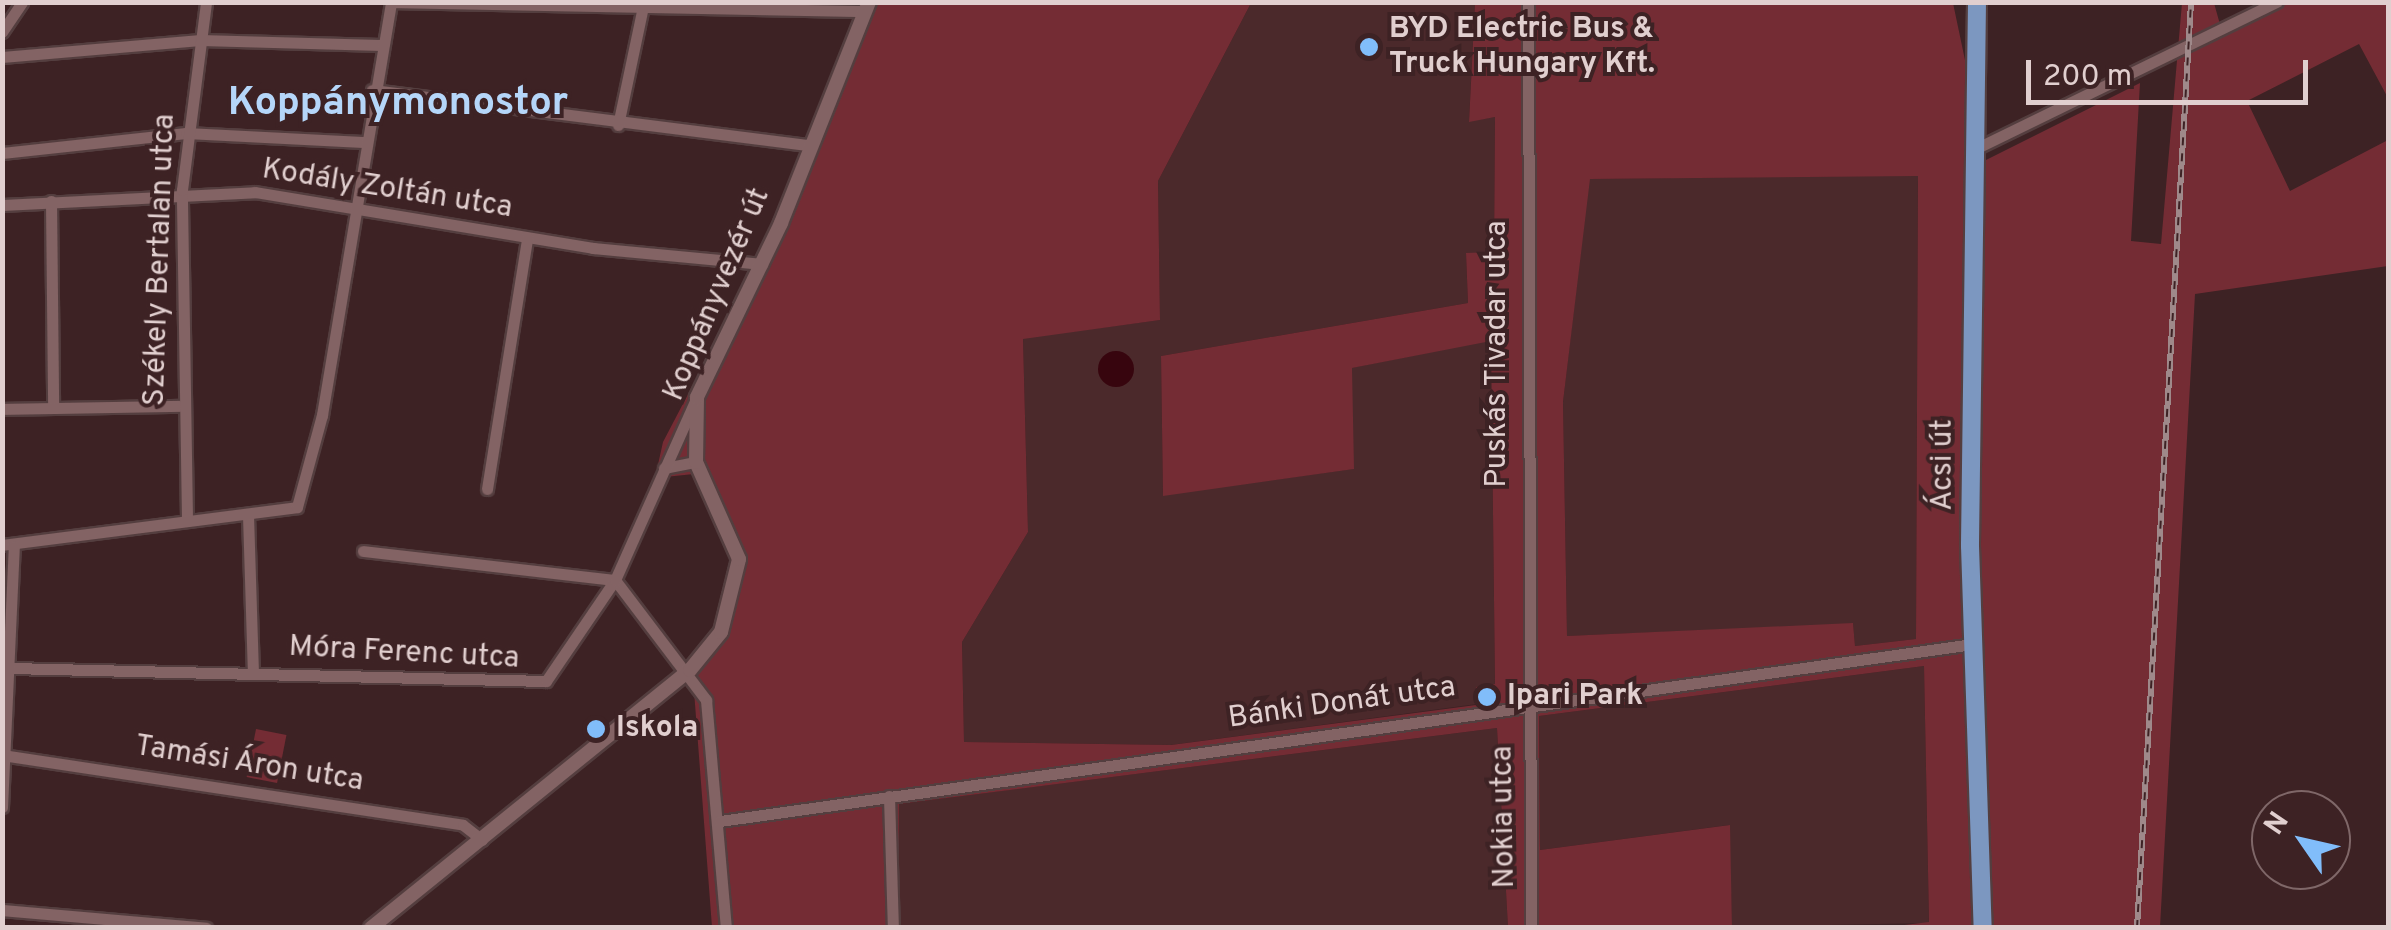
<!DOCTYPE html>
<html>
<head>
<meta charset="utf-8">
<style>
	body { margin:0 }
	#map { position:relative; width:2391px; height:930px; overflow:hidden; background:#3d2224; font-family:Overpass,sans-serif }
	div>[style] { position:absolute }
	[style*='--x'] { left:calc(var(--x)*1px); top:calc(var(--y)*1px); width:calc(var(--w)*1px); rotate:calc(var(--a)*1deg) }
	.built>* { inset:0; background:#4b292b }
	.green>* { inset:0; background:#742c34; transform-origin:0 0 }
	.water>* { inset:0; background:#37050e }
	.round { border-radius:50% }
	.roads { filter:drop-shadow(2px 0 #543e3f) drop-shadow(-2px 0 #543e3f) drop-shadow(0 2px #543e3f) drop-shadow(0 -2px #543e3f) }
	.minor>* { height:11px; margin:-5.5px; padding:0 5.5px; transform-origin:5.5px; border-radius:5.5px; background:#836364 }
	.tertiary>* { height:14px; margin:-7px; padding:0 7px; transform-origin:7px; border-radius:7px; background:#836364 }
	.primary>* { height:18px; margin:-9px; padding:0 9px; transform-origin:9px; border-radius:9px; background:#7c97c0 }
	.rail>* { height:6px; margin-top:-3px; transform-origin:0; background:repeating-linear-gradient(90deg,#3d2224 0 8px,#9f898a 0 16px); box-sizing:border-box; border-block:2px solid #9f898a }
	.dots>* { width:28px; height:28px; translate:-50% -50%; box-sizing:border-box; border:5px solid #3d2224; border-radius:50% }
	span { translate:-50% -50%; white-space:nowrap; text-align:center; line-height:1.15; -webkit-text-stroke:8px #3d2224; paint-order:stroke }
	.poi-label { font-size:30px; color:#e1cfcf; font-weight:700 }
	.left { translate:0 -50%; text-align:left }
	.street-label { font-size:30px; color:#e1cfcf }
	.district-label { font-size:40px; color:#b5d6f9; font-weight:700 }
	.frame { position:absolute; inset:0; border:5px solid #e1cfcf; pointer-events:none }
	.north { position:absolute; left:2251px; top:790px; width:100px; height:100px; box-sizing:border-box; background:#3d2224; border:2px solid #7f6768; border-radius:50%; rotate:304deg; font-size:28px; font-weight:700; line-height:40px; text-align:center; color:#e1cfcf }
	.north::after { content:''; display:block; margin:auto; width:35px; height:45px; background:#81bdfa; clip-path:polygon(50% 0,100% 100%,50% 72%,0 100%) }
	.scale { position:absolute; left:2026px; top:60px; width:282px; height:45px; box-sizing:border-box; border:5px solid #e1cfcf; border-top:0; padding-left:12px; font-size:30px; line-height:35px; white-space:nowrap; color:#e1cfcf; -webkit-text-stroke:8px #3d2224; paint-order:stroke }
</style>
</head>
<body>
<div id="map">
	<div class="built">
		<div style="clip-path:polygon(1251px 3px,1475px 3px,1469px 121px,1495px 117px,1494px 253px,1466px 254px,1468px 303px,1161px 356px,1163px 495px,1353px 469px,1351px 368px,1491px 340px,1495px 685px,1477px 704px,1170px 745px,964px 742px,962px 642px,1028px 532px,1023px 338px,1160px 320px,1158px 181px)"></div>
		<div style="clip-path:polygon(1918px 175px,1916px 639px,1855px 646px,1853px 624px,1567px 636px,1563px 402px,1589px 179px)"></div>
		<div style="clip-path:polygon(1924px 666px,1929px 923px,1732px 927px,1729px 825px,1540px 850px,1539px 716px)"></div>
		<div style="clip-path:polygon(1497px 728px,1508px 927px,898px 928px,898px 804px)"></div>
	</div>
	<div class="green">
		<div style="clip-path:polygon(evenodd,862px 3px,1251px 3px,1158px 181px,1160px 320px,1023px 339px,1028px 532px,962px 642px,964px 742px,1171px 745px,1476px 705px,1476px 687px,1495px 684px,1491px 341px,1352px 368px,1354px 469px,1163px 496px,1161px 356px,1468px 303px,1466px 253px,1494px 252px,1495px 117px,1469px 122px,1475px 3px,1953px 3px,1986px 160px,2140px 83px,2131px 241px,2161px 244px,2182px 3px,2214px 3px,2221px 28px,2270px 3px,2388px 3px,2388px 98px,2359px 44px,2247px 101px,2290px 191px,2388px 140px,2388px 266px,2195px 294px,2160px 927px,1888px 927px,1929px 922px,1924px 666px,1539px 716px,1540px 850px,1730px 825px,1732px 927px,1508px 927px,1497px 728px,899px 804px,898px 927px,712px 927px,694px 691px,677px 670px,722px 620px,733px 561px,694px 474px,655px 478px,663px 442px,766px 245px,862px 3px,1918px 176px,1916px 639px,1855px 646px,1853px 623px,1567px 636px,1563px 402px,1590px 179px,1918px 176px)"></div>
		<div style="left:256px;top:729px;width:31px;height:49px;rotate:11deg"></div>
	</div>
	<div class="water">
		<div class="round" style="left:1098px;top:351px;width:36px;height:36px"></div>
	</div>
	<div class="roads">
		<div class="minor">
			<div style="--x:394;--y:2;--w:470;--a:1.1"></div>
			<div style="--x:1528;--y:2;--w:926;--a:89.81"></div>
			<div style="--x:2;--y:32;--w:36;--a:-56"></div>
			<div style="--x:2;--y:57;--w:199;--a:-4.9"></div>
			<div style="--x:200;--y:40;--w:181;--a:1.6"></div>
			<div style="--x:372;--y:90;--w:439;--a:7.2"></div>
			<div style="--x:618;--y:125;--w:126;--a:-78.1"></div>
			<div style="--x:1973;--y:150;--w:338;--a:-26"></div>
			<div style="--x:2;--y:153;--w:185;--a:-6.2"></div>
			<div style="--x:186;--y:133;--w:177;--a:2.9"></div>
			<div style="--x:51;--y:201;--w:207;--a:89.4"></div>
			<div style="--x:2;--y:205;--w:253;--a:-2.9"></div>
			<div style="--x:255;--y:192;--w:343;--a:9.4"></div>
			<div style="--x:593;--y:248;--w:170;--a:5.4"></div>
			<div style="--x:2;--y:409;--w:177;--a:-1"></div>
			<div style="--x:664;--y:468;--w:33;--a:-11"></div>
			<div style="--x:487;--y:489;--w:254;--a:-80.9"></div>
			<div style="--x:248;--y:515;--w:157;--a:88.2"></div>
			<div style="--x:187;--y:519;--w:329;--a:-90.9"></div>
			<div style="--x:182;--y:190;--w:190;--a:-82.7"></div>
			<div style="--x:2;--y:545;--w:297;--a:-7.3"></div>
			<div style="--x:297;--y:507;--w:95;--a:-74.8"></div>
			<div style="--x:322;--y:415;--w:419;--a:-80.5"></div>
			<div style="--x:363;--y:551;--w:254;--a:6.6"></div>
			<div style="--x:615;--y:580;--w:151;--a:52.8"></div>
			<div style="--x:706;--y:700;--w:229;--a:85"></div>
			<div style="--x:10;--y:668;--w:536;--a:1.39"></div>
			<div style="--x:546;--y:681;--w:122;--a:-55.7"></div>
			<div style="--x:615;--y:580;--w:201;--a:-65.9"></div>
			<div style="--x:2;--y:755;--w:466;--a:8.6"></div>
			<div style="--x:463;--y:825;--w:24;--a:38"></div>
			<div style="--x:889;--y:796;--w:132;--a:88.3"></div>
			<div style="--x:2;--y:807;--w:261;--a:-87.4"></div>
			<div style="--x:720;--y:821;--w:1265;--a:-8.04"></div>
			<div style="--x:2;--y:910;--w:205;--a:5"></div>
		</div>
		<div class="tertiary">
			<div style="--x:371;--y:928;--w:410;--a:-39"></div>
			<div style="--x:690;--y:670;--w:49;--a:-50.8"></div>
			<div style="--x:721;--y:632;--w:75;--a:-76.1"></div>
			<div style="--x:739;--y:559;--w:106;--a:-113.9"></div>
			<div style="--x:696;--y:462;--w:65;--a:-89.1"></div>
			<div style="--x:697;--y:397;--w:193;--a:-64.2"></div>
			<div style="--x:781;--y:223;--w:238;--a:-68.3"></div>
		</div>
		<div class="primary">
			<div style="--x:1977;--y:2;--w:544;--a:90.74"></div>
			<div style="--x:1970;--y:546;--w:382;--a:88.1"></div>
		</div>
	</div>
	<div class="rail">
		<div style="--x:2137;--y:928;--w:928;--a:-86.66"></div>
	</div>
	<div class="dots">
		<div style="left:1369px;top:47px;background:#81bdfa"></div>
		<div style="left:1487px;top:697px;background:#81bdfa"></div>
		<div style="left:596px;top:729px;background:#81bdfa"></div>
	</div>
	<div class="poi-label">
		<span class="left" style="left:1389px;top:47px">BYD Electric Bus &amp;<br>Truck Hungary Kft.</span>
		<span class="left" style="left:1507px;top:697px">Ipari Park</span>
		<span class="left" style="left:616px;top:729px">Iskola</span>
	</div>
	<div class="street-label">
		<span style="left:387px;top:190px;rotate:9deg">Kodály Zoltán utca</span>
		<span style="left:161px;top:260px;rotate:-88deg">Székely Bertalan utca</span>
		<span style="left:718px;top:295px;rotate:-67deg">Koppányvezér út</span>
		<span style="left:1498px;top:354px;rotate:-90deg">Puskás Tivadar utca</span>
		<span style="left:1944px;top:465px;rotate:-90deg">Ácsi út</span>
		<span style="left:404px;top:654px;rotate:3deg">Móra Ferenc utca</span>
		<span style="left:1342px;top:704px;rotate:-8deg">Bánki Donát utca</span>
		<span style="left:249px;top:765px;rotate:9deg">Tamási Áron utca</span>
		<span style="left:1505px;top:817px;rotate:-91deg">Nokia utca</span>
	</div>
	<div class="district-label">
		<span style="left:398px;top:104px">Koppánymonostor</span>
	</div>
	<div class="frame"></div>
	<div class="north">N</div>
	<div class="scale">200 m</div>
</div>
</body>
</html>
